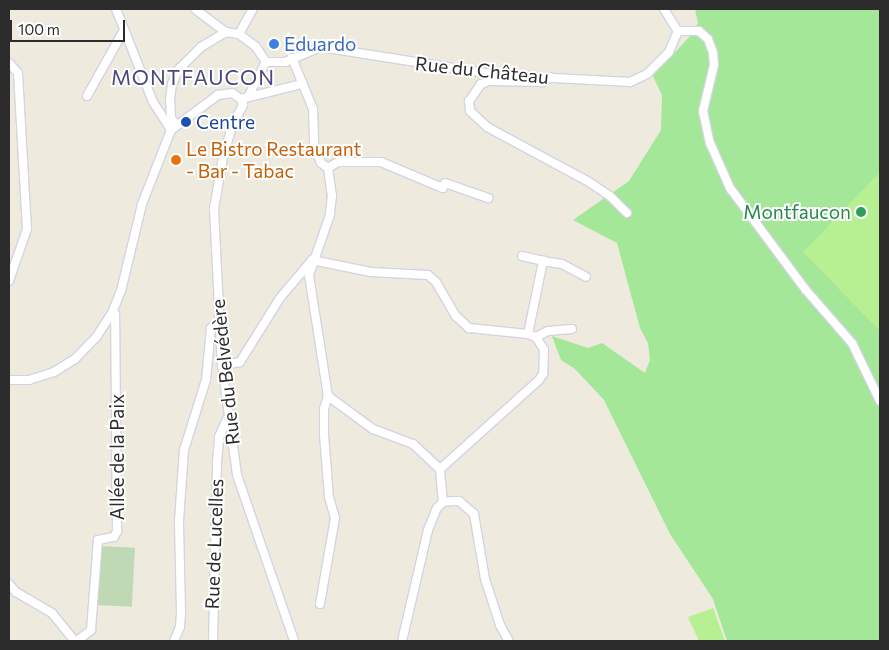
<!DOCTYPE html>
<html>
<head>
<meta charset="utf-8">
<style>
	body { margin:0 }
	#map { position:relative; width:889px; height:650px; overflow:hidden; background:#eeeadd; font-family:Commissioner,sans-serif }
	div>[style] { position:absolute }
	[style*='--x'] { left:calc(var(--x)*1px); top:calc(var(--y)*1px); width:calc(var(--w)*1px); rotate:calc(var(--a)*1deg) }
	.green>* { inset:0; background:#a4e798 }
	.cemetery>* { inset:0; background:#bfd9b4; transform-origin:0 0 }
	.pitch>* { inset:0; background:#b7ef93 }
	.roads { filter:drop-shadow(1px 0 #d3d3e5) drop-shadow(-1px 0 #d3d3e5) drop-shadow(0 1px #d3d3e5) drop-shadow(0 -1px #d3d3e5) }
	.minor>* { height:8px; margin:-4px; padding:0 4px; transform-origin:4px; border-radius:4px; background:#fff }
	.dots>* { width:14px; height:14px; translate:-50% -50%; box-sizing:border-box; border:2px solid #fff; border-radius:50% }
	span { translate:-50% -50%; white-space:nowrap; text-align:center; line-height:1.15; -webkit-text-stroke:4px #fff; paint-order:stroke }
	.shop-label { font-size:19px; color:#366cbe }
	.left { translate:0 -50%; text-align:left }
	.street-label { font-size:19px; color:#2c2c2c }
	.transit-label { font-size:19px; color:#164399 }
	.food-label { font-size:19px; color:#c56008 }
	.leisure-label { font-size:19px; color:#27864d }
	.right { translate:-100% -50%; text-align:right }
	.quarter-label { font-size:21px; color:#4a497f; letter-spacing:1px }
	.frame { position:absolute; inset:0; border:10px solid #2c2c2c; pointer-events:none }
	.scale { position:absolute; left:10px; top:20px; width:115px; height:22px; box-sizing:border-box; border:2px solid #2c2c2c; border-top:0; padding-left:6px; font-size:15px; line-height:18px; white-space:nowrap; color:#2c2c2c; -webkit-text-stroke:4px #fff; paint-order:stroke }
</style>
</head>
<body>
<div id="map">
	<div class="green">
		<div style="clip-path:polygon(695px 9px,880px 9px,880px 641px,727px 641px,713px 599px,670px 534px,604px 400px,575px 369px,561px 360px,552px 336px,588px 348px,602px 343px,645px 373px,650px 360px,648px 343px,640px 328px,617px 243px,573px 220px,629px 181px,661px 130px,662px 95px,653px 76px,691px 35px,698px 23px)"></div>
	</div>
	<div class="cemetery">
		<div style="left:100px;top:546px;width:35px;height:59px;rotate:3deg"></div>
	</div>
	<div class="pitch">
		<div style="clip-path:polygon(880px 172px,880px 331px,803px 252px)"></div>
		<div style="clip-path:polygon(713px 608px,725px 641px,699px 641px,688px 617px)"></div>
	</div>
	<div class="roads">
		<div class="minor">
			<div style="--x:116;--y:9;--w:100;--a:68.3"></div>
			<div style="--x:153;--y:102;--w:33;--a:57"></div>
			<div style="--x:195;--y:9;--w:39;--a:37"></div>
			<div style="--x:226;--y:32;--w:13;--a:9"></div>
			<div style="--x:664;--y:9;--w:26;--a:58"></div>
			<div style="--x:678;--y:31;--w:21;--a:0"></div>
			<div style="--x:699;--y:31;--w:12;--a:42"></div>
			<div style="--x:708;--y:39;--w:15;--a:70"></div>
			<div style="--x:713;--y:53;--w:12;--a:85"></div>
			<div style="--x:714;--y:65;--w:47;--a:103.4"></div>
			<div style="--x:703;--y:111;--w:33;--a:78"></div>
			<div style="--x:710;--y:143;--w:49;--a:66"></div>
			<div style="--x:730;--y:188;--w:126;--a:53.4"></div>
			<div style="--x:805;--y:289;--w:72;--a:49"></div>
			<div style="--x:852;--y:343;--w:64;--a:64.2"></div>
			<div style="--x:239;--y:34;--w:21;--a:37"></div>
			<div style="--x:256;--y:47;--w:18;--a:56"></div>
			<div style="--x:239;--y:34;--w:29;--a:-61"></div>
			<div style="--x:292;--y:58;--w:55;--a:67.6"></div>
			<div style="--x:313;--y:109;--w:36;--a:88"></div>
			<div style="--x:314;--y:145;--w:19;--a:69"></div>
			<div style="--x:321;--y:163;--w:9;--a:36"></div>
			<div style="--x:328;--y:168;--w:27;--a:82"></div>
			<div style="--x:332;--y:195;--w:20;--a:96"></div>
			<div style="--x:330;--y:215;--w:64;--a:109.3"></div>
			<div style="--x:309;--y:275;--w:122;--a:81.1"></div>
			<div style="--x:328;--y:396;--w:56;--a:36.3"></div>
			<div style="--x:373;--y:429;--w:43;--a:20.6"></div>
			<div style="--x:413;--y:444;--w:37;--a:43"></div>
			<div style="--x:440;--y:469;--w:33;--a:85"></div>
			<div style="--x:266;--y:62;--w:19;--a:0"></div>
			<div style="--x:285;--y:62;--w:39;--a:-23"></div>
			<div style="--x:321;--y:47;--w:179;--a:9"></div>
			<div style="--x:498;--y:75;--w:132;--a:3"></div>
			<div style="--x:630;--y:82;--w:19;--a:-25"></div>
			<div style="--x:647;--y:74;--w:31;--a:-45"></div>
			<div style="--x:669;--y:52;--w:23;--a:-67"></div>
			<div style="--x:9;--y:63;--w:13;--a:48"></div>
			<div style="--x:18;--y:73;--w:156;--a:86.7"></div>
			<div style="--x:27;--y:229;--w:55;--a:109.1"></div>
			<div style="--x:550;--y:77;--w:9;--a:144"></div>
			<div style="--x:543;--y:82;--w:54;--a:-178.9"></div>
			<div style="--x:489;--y:81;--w:9;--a:159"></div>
			<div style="--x:481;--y:84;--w:21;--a:125"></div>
			<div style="--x:469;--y:101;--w:10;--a:84"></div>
			<div style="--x:470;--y:111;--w:23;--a:43"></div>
			<div style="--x:487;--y:127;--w:116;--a:28.3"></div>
			<div style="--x:589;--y:182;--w:25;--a:34"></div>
			<div style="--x:610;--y:196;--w:24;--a:45"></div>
			<div style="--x:87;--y:96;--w:76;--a:-60.7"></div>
			<div style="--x:248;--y:97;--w:39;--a:-63"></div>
			<div style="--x:241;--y:99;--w:6;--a:72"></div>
			<div style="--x:243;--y:105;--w:24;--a:118"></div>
			<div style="--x:232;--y:126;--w:32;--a:106"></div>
			<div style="--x:223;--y:157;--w:53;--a:99.8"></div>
			<div style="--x:214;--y:209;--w:156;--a:87.1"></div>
			<div style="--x:222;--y:365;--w:111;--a:82.2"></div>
			<div style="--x:237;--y:475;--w:176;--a:71"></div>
			<div style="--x:241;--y:99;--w:63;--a:-13.8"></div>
			<div style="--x:176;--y:124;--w:8;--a:-130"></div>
			<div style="--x:171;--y:118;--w:18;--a:-93"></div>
			<div style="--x:170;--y:100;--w:16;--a:-83"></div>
			<div style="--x:172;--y:84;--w:17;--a:-65"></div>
			<div style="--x:179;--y:69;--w:31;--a:-45"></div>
			<div style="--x:201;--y:47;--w:29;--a:-31"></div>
			<div style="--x:328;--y:168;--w:12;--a:-31"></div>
			<div style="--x:338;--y:162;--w:43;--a:0"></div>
			<div style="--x:381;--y:162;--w:67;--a:22.8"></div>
			<div style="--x:443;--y:188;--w:5;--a:-68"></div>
			<div style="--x:445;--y:183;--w:46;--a:19.2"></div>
			<div style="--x:522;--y:256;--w:22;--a:13"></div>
			<div style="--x:312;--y:260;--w:60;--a:11.5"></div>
			<div style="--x:371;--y:272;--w:57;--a:3"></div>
			<div style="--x:428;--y:275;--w:11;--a:41"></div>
			<div style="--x:436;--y:282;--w:39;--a:60"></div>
			<div style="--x:456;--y:316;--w:18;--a:43"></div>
			<div style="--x:469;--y:328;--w:59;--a:5.8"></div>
			<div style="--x:528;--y:334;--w:9;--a:21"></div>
			<div style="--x:536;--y:337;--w:15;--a:58"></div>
			<div style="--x:544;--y:350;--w:24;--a:92"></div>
			<div style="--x:543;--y:374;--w:7;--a:124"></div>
			<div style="--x:539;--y:380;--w:133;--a:138"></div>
			<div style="--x:528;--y:334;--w:75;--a:-78.4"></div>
			<div style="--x:543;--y:261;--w:19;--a:9"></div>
			<div style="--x:562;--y:264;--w:27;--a:28"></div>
			<div style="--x:536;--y:337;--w:13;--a:-27"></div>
			<div style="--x:548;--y:331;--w:24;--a:-5"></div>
			<div style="--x:222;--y:365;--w:18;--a:-9"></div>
			<div style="--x:240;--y:362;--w:75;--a:-58"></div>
			<div style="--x:280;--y:298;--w:50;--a:-49.9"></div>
			<div style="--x:9;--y:380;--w:20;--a:0"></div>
			<div style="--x:29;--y:380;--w:26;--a:-18"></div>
			<div style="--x:54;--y:372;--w:25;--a:-32"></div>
			<div style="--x:75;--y:359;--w:32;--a:-46"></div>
			<div style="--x:97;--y:336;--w:27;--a:-57"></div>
			<div style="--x:112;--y:313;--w:24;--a:-68"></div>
			<div style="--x:121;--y:291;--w:89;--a:-76.4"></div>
			<div style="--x:142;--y:204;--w:79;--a:-68.6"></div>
			<div style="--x:171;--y:130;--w:59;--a:-36.7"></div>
			<div style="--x:218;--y:95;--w:14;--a:-8"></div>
			<div style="--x:232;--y:93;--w:11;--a:34"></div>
			<div style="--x:9;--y:584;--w:11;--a:49"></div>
			<div style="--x:16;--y:592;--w:42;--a:30.3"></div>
			<div style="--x:52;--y:613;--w:36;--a:51"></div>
			<div style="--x:320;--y:604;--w:87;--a:-80.1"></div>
			<div style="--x:335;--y:518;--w:22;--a:-106"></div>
			<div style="--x:329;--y:497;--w:62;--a:-94.6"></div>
			<div style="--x:324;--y:435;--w:26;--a:-90"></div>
			<div style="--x:324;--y:409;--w:14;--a:-73"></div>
			<div style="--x:77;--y:641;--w:18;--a:-38"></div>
			<div style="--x:91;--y:630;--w:90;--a:-85.6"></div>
			<div style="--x:98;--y:540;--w:16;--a:-11"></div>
			<div style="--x:114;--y:537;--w:7;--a:-63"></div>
			<div style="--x:117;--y:531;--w:217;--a:-90.5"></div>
			<div style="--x:115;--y:314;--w:3;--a:-162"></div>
			<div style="--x:174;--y:641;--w:15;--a:-67"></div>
			<div style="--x:180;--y:627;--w:16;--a:-86"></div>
			<div style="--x:181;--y:611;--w:90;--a:-91.3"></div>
			<div style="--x:179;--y:521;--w:71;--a:-86"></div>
			<div style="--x:184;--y:450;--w:73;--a:-72.6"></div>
			<div style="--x:206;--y:380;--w:52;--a:-84.5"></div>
			<div style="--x:211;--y:328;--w:9;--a:-36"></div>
			<div style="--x:213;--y:641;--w:179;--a:-88.7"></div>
			<div style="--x:217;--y:462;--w:25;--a:-85"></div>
			<div style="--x:219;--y:437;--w:20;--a:-66"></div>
			<div style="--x:402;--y:641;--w:114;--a:-76.8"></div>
			<div style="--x:428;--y:530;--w:24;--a:-68"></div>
			<div style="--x:437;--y:508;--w:8;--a:-45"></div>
			<div style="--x:443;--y:502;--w:10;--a:-6"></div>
			<div style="--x:453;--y:501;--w:6;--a:0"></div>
			<div style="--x:459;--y:501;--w:20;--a:41"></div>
			<div style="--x:474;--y:514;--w:66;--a:80.4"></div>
			<div style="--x:485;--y:579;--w:48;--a:71.9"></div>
			<div style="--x:500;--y:625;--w:18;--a:61"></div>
		</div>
	</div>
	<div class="dots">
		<div style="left:274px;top:44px;background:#3f7fe0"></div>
		<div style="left:186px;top:122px;background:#1a4fb4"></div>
		<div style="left:176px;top:160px;background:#e8710a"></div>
		<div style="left:861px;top:212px;background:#2e9e5b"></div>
	</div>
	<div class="shop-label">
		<span class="left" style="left:284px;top:44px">Eduardo</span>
	</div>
	<div class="street-label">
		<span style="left:482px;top:70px;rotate:6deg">Rue du Château</span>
		<span style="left:225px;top:372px;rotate:-96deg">Rue du Belvédère</span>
		<span style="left:117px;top:457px;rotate:-90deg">Allée de la Paix</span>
		<span style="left:214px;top:544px;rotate:-88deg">Rue de Lucelles</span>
	</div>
	<div class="transit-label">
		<span class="left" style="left:196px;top:122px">Centre</span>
	</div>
	<div class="food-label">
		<span class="left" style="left:186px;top:160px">Le Bistro Restaurant<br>- Bar - Tabac</span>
	</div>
	<div class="leisure-label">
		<span class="right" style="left:851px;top:212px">Montfaucon</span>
	</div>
	<div class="quarter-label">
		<span style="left:193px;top:77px">MONTFAUCON</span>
	</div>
	<div class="frame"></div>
	<div class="scale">100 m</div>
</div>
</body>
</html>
